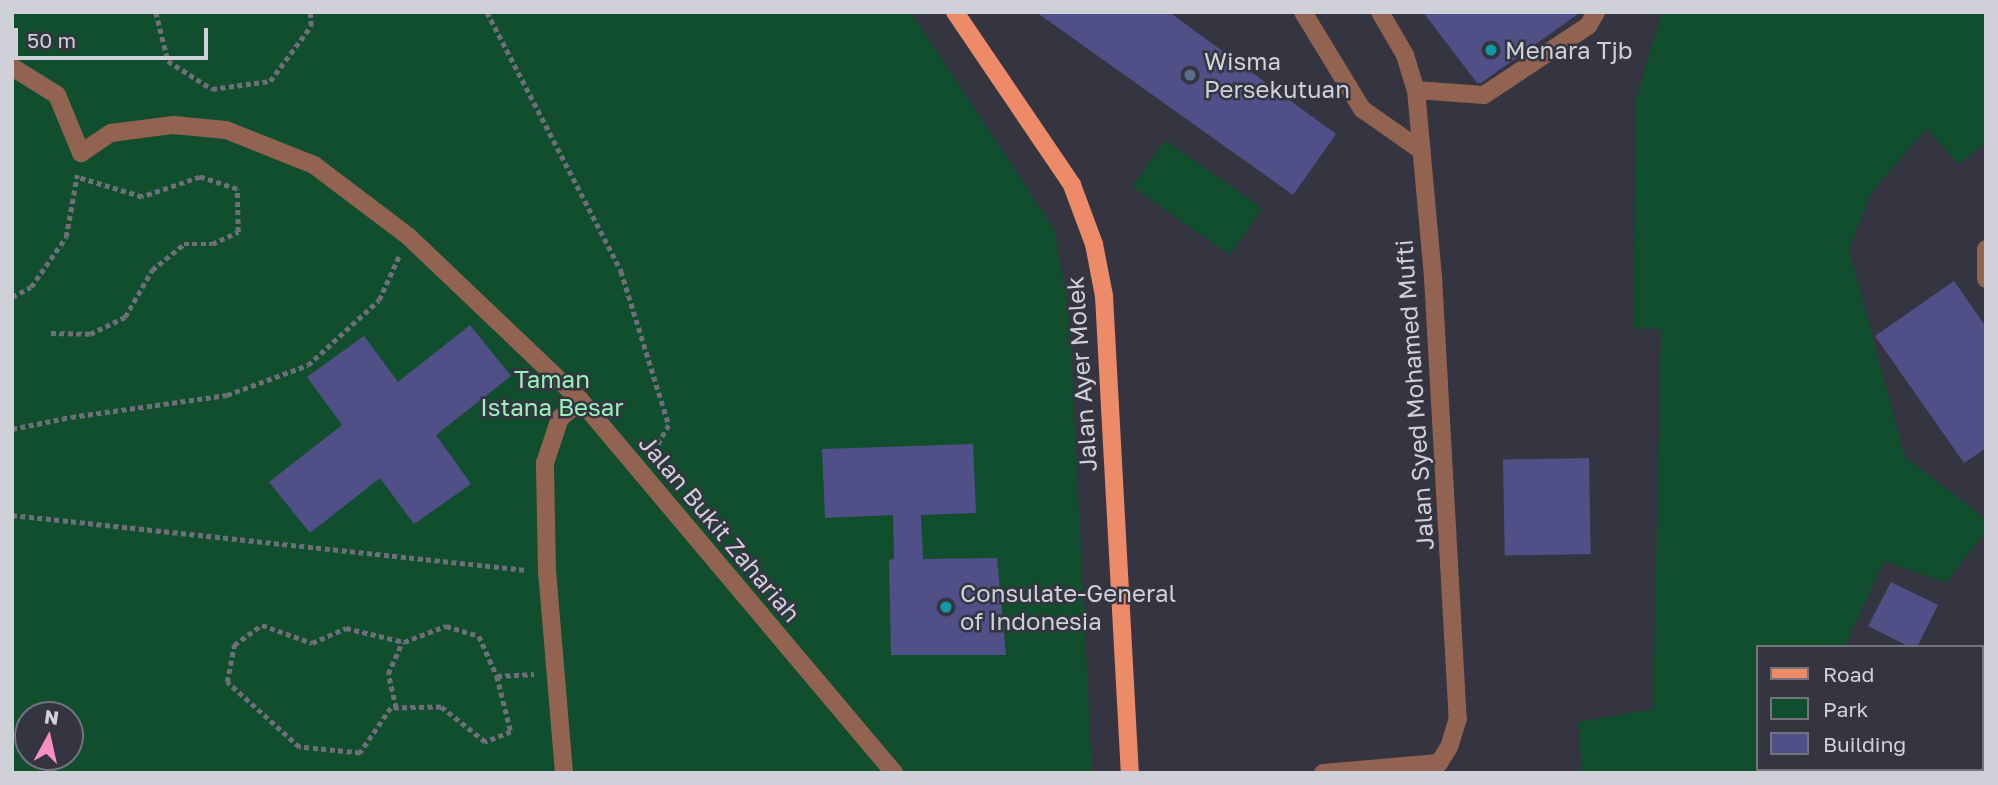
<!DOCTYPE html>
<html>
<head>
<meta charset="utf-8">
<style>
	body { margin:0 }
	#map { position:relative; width:1998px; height:785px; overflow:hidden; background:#343540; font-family:"Golos Text",sans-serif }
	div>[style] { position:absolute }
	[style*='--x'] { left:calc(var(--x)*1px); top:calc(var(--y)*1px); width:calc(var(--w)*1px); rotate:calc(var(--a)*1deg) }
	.green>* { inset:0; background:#114e2d; transform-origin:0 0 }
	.building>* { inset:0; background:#504f88; transform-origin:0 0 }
	.path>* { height:4.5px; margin-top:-2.25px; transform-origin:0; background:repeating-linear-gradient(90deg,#6f6f79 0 5px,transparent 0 8.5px) }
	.minor>* { height:18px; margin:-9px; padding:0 9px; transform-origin:9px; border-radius:9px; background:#936352 }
	.major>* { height:18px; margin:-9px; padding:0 9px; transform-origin:9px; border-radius:9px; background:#ed8b69 }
	.dots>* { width:19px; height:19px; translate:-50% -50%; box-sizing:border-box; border:4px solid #343540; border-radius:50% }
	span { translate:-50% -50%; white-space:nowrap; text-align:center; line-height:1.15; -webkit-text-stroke:5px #343540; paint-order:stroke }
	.poi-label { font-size:24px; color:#d0d0d8 }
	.left { translate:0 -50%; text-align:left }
	.street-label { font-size:24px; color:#d0d0d8 }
	.park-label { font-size:24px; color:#97f3b8 }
	.frame { position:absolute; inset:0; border:14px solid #d0d0d8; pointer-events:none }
	.legend { position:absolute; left:1756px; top:645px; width:228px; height:126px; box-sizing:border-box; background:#343540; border:2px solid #72737d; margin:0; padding:9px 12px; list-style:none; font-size:21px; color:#d0d0d8 }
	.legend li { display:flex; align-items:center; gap:14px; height:35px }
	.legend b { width:35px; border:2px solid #72737d }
	.north { position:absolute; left:14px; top:701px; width:70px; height:70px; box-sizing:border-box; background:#343540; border:2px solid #72737d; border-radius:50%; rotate:8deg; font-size:19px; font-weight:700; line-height:28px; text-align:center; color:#d0d0d8 }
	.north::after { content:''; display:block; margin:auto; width:24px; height:32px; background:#fb8fc3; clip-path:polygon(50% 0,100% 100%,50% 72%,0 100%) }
	.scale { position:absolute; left:14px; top:28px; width:194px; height:32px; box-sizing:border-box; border:4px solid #d0d0d8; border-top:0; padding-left:9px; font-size:21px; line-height:24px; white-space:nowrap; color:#d0d0d8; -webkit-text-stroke:5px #343540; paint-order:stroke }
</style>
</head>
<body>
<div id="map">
	<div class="green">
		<div style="clip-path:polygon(evenodd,12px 12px,911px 12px,1054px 229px,1069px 308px,1092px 773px,12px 773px,12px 12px,28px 715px,70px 715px,70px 757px,28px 757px,28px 715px)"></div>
		<div style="clip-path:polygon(1662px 12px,1986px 12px,1986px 143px,1959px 164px,1926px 129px,1871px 193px,1849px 249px,1905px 457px,1986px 519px,1986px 531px,1946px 583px,1884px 561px,1845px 647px,1758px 647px,1758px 769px,1845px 769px,1842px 773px,1582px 773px,1578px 722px,1653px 709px,1661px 329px,1634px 328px,1635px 102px)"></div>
		<div style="left:1165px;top:140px;width:119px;height:57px;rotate:35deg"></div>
	</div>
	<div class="building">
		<div style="clip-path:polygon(1036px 12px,1169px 12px,1336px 134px,1293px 195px)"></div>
		<div style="clip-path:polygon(1423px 12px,1581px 12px,1481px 83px,1477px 83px)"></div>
		<div style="clip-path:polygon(1954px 281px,1986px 327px,1986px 448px,1964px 463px,1875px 336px)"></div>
		<div style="clip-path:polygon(470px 325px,511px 376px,436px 435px,471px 484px,414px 524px,380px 478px,310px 533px,269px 482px,342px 425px,307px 377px,364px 336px,398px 382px)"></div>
		<div style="clip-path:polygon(973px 444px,976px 513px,921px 515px,923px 559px,997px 558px,1006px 655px,891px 655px,889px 560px,894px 559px,893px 515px,825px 518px,822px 449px)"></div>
		<div style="left:1589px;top:458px;width:96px;height:86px;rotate:89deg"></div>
		<div style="clip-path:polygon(1891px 582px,1938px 605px,1917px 647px,1910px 647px,1868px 626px)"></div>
	</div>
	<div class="path">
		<div style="--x:156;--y:12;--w:50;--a:76.2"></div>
		<div style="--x:168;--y:61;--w:52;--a:32.5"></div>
		<div style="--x:212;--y:89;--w:59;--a:-7.9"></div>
		<div style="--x:270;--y:81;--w:69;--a:-53.3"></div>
		<div style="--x:311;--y:26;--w:14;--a:-94"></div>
		<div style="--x:487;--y:12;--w:292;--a:62.6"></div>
		<div style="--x:621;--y:271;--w:161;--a:72.7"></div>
		<div style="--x:669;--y:425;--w:33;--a:119"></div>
		<div style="--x:12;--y:297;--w:21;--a:-28"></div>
		<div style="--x:31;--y:287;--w:61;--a:-55"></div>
		<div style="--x:66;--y:237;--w:63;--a:-79.9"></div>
		<div style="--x:51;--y:333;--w:39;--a:1"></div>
		<div style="--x:90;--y:334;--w:39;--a:-26"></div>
		<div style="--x:125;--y:317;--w:54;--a:-60.1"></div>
		<div style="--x:152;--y:270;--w:41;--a:-39.1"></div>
		<div style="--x:184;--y:244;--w:28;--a:0"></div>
		<div style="--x:212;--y:244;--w:29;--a:-25"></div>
		<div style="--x:238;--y:232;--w:43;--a:-91.3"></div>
		<div style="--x:237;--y:189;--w:39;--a:-162"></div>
		<div style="--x:200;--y:177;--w:61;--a:161"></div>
		<div style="--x:142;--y:197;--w:68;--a:-162.9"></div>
		<div style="--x:12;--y:429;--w:60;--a:-11.5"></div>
		<div style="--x:71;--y:417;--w:158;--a:-8"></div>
		<div style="--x:227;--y:395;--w:86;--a:-20.3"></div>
		<div style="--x:308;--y:365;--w:96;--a:-42.5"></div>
		<div style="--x:379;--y:300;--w:51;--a:-65.5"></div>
		<div style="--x:12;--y:515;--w:517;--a:6.11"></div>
		<div style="--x:497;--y:676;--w:58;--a:76"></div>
		<div style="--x:511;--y:732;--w:28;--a:159"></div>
		<div style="--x:485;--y:742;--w:56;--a:-141.5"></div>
		<div style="--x:441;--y:707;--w:50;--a:178.9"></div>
		<div style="--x:391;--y:708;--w:55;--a:124.6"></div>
		<div style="--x:360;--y:753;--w:61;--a:-174.4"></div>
		<div style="--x:299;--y:747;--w:97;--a:-137.9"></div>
		<div style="--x:227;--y:682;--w:38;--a:-79"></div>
		<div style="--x:234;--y:645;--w:34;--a:-36"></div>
		<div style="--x:262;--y:625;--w:53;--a:19.8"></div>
		<div style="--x:312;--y:643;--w:37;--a:-24"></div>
		<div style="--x:346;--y:628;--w:60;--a:13.6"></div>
		<div style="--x:404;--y:642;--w:45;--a:-20.9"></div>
		<div style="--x:446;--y:626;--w:34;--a:17"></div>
		<div style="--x:479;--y:636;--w:44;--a:65.8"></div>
		<div style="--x:497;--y:676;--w:37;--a:-3"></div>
		<div style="--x:396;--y:708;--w:35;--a:-103"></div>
		<div style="--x:388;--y:674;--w:35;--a:-66"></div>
	</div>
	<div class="minor">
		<div style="--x:1303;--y:12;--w:114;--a:58.7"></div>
		<div style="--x:1362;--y:109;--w:73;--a:35"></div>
		<div style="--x:1380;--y:12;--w:50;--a:59.8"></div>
		<div style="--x:1405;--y:55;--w:37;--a:73"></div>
		<div style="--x:1416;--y:90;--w:188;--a:84.8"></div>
		<div style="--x:1433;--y:277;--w:442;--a:86.8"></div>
		<div style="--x:1458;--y:718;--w:30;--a:107"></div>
		<div style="--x:1449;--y:747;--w:19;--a:122"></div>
		<div style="--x:12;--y:67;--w:53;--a:31.9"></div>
		<div style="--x:57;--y:95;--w:63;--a:67.5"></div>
		<div style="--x:81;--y:153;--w:36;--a:-34"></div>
		<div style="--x:111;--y:133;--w:63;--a:-7.4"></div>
		<div style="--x:173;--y:125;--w:53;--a:5.4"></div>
		<div style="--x:226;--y:130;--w:95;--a:21.7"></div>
		<div style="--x:314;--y:165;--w:118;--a:37.1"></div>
		<div style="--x:408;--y:236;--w:239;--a:43.6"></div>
		<div style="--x:581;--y:401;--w:486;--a:49.9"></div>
		<div style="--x:1416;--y:90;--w:68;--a:4.2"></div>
		<div style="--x:1484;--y:95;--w:125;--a:-33.6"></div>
		<div style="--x:1588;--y:26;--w:16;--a:-60"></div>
		<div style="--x:1986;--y:249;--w:30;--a:90"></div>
		<div style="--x:564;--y:773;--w:202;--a:-94.8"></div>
		<div style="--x:547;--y:572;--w:109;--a:-91.1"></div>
		<div style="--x:545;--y:463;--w:47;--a:-71.6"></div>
		<div style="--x:560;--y:418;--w:27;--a:-39"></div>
		<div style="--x:1323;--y:773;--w:116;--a:-4.9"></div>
	</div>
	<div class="major">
		<div style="--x:955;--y:12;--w:209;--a:55.9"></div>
		<div style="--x:1072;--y:185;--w:63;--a:69.6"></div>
		<div style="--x:1094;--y:244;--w:53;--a:79.1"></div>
		<div style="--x:1104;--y:296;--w:478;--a:86.9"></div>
	</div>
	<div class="dots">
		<div style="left:1491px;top:50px;background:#0f9aa8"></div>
		<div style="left:1190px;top:75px;background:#5c6f8a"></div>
		<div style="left:946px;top:607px;background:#0f9aa8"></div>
	</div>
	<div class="poi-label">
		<span class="left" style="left:1505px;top:50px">Menara Tjb</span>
		<span class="left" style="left:1204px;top:75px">Wisma<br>Persekutuan</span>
		<span class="left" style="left:960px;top:607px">Consulate-General<br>of Indonesia</span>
	</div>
	<div class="street-label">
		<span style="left:1081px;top:374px;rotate:-94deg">Jalan Ayer Molek</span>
		<span style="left:1414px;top:395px;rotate:-94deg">Jalan Syed Mohamed Mufti</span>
		<span style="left:720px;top:528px;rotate:50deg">Jalan Bukit Zahariah</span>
	</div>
	<div class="park-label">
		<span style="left:552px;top:393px">Taman<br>Istana Besar</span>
	</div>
	<div class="frame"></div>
	<ul class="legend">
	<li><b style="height:9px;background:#ed8b69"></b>Road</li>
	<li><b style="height:19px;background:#114e2d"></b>Park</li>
	<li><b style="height:19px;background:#504f88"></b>Building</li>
	</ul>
	<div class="north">N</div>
	<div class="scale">50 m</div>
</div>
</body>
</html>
